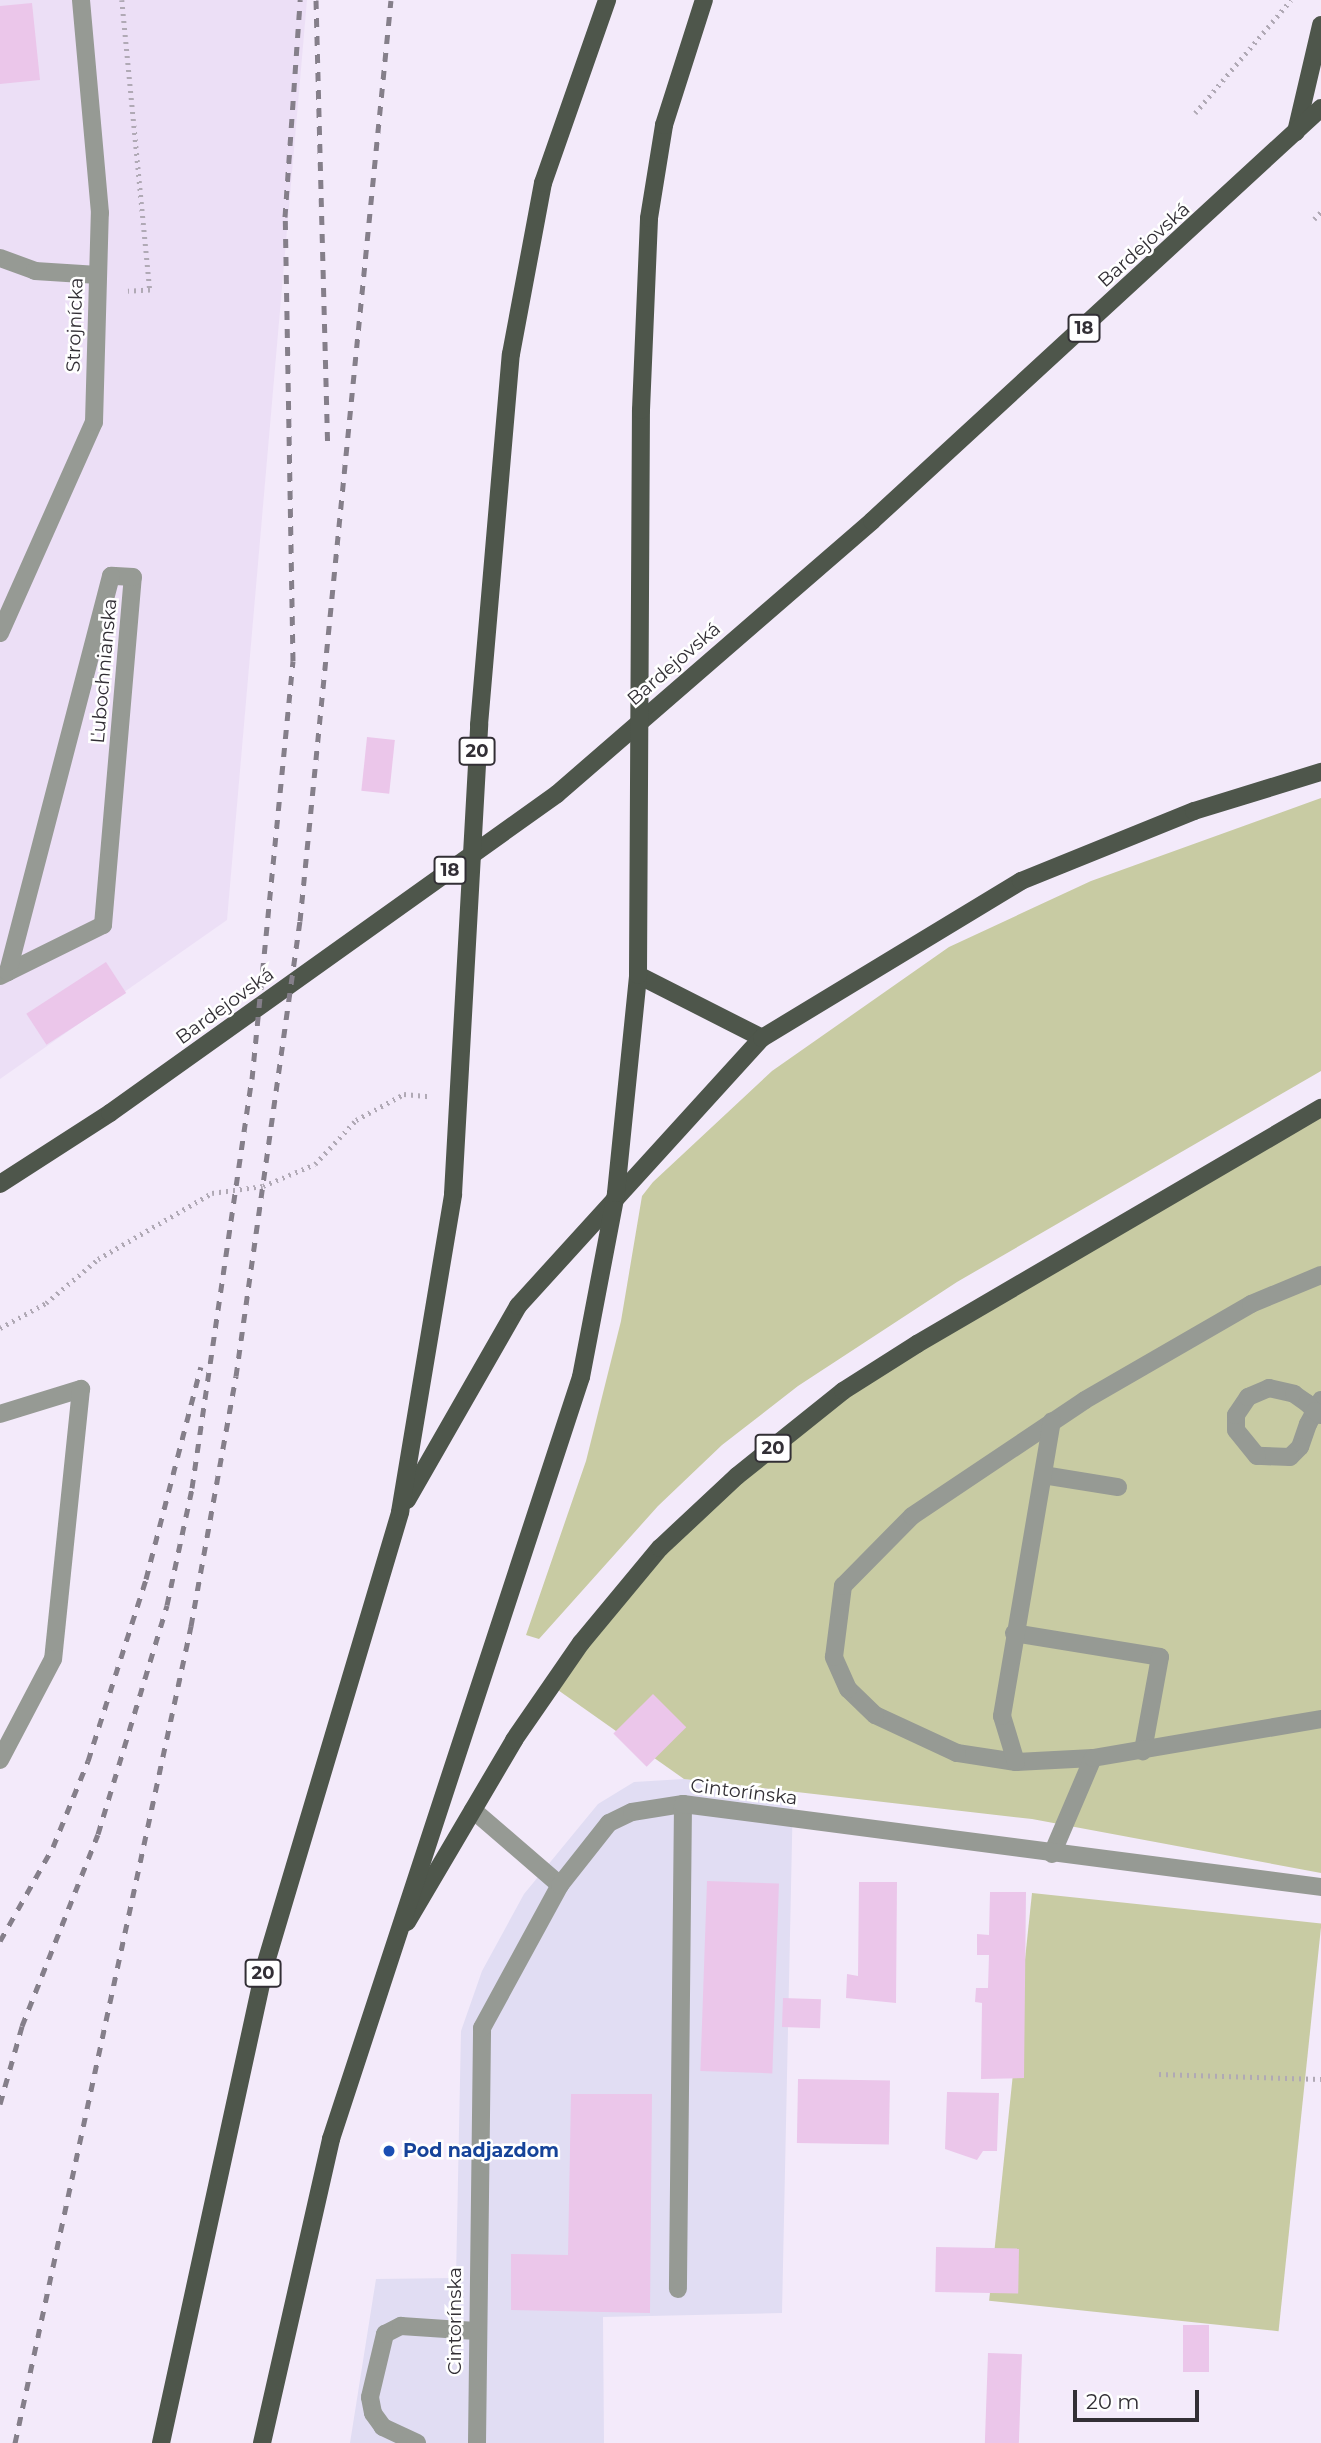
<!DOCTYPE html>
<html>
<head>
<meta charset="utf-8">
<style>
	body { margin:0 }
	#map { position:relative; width:1321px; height:2443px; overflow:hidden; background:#f3eafa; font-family:Montserrat,sans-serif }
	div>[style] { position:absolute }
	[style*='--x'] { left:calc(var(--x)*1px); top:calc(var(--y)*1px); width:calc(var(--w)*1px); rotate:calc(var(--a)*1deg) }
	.commercial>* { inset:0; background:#e1ddf3 }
	.built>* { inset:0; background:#ecdff6 }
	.green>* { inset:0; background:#c8cba3; transform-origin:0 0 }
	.building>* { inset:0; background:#ebc6ea; transform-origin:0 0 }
	.path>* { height:4.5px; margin-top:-2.25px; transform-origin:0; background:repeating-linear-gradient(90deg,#b0a9b5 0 2px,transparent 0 7px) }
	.service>* { height:18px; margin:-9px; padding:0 9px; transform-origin:9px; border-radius:9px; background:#969a94 }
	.minor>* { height:18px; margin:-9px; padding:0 9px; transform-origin:9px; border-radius:9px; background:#969a94 }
	.primary>* { height:18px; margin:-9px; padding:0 9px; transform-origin:9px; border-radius:9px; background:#4e564b }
	.rail>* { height:5px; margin-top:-2.5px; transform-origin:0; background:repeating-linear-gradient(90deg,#857f8a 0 9px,transparent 0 18px) }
	.dots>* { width:19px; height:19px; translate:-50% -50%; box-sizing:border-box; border:4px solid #fff; border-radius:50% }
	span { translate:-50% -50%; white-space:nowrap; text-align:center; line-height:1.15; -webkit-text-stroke:5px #fff; paint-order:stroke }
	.shield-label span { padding:2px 5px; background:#fff; border:2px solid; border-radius:5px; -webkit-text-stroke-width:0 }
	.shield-label { font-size:18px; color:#322f35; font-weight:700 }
	.street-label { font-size:19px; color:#322f35 }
	.transit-label { font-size:19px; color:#164399; font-weight:700 }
	.left { translate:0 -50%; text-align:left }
	.scale { position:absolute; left:1073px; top:2390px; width:126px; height:32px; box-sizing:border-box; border:4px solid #322f35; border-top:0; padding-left:9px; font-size:21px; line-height:24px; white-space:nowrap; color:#322f35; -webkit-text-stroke:5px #fff; paint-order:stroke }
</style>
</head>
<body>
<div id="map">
	<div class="commercial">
		<div style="clip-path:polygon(684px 1779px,793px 1793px,782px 2313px,603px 2317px,604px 2443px,350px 2443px,376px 2279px,456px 2278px,461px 2031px,482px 1971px,524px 1894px,598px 1804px,634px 1782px)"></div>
	</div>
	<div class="built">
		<div style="clip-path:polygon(0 0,307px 0,227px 920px,0 1079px)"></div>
	</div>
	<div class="green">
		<div style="clip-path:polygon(1321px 798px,1321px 1071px,957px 1282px,798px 1386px,722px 1445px,658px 1506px,539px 1639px,526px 1635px,586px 1461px,621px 1321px,642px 1196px,653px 1182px,772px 1071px,949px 947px,1091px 881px)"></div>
		<div style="clip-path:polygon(1321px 1107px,1321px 1873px,1032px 1819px,684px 1779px,548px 1683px,631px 1584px,794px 1435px,922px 1341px)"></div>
		<div style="left:1032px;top:1893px;width:291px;height:410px;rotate:6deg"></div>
	</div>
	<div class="building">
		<div style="clip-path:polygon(32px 3px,40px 80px,0 84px,0 6px)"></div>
		<div style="left:367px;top:737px;width:28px;height:54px;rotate:6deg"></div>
		<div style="left:106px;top:962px;width:37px;height:95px;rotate:57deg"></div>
		<div style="left:653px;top:1694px;width:47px;height:56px;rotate:45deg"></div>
		<div style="left:707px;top:1881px;width:72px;height:190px;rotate:2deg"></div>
		<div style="clip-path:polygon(859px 1882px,897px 1882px,896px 2003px,846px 1998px,847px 1974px,858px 1976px)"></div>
		<div style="clip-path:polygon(990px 1892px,1026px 1892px,1024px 2078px,981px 2079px,982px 2003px,975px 2002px,976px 1988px,988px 1988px,989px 1955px,977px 1955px,977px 1934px,989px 1935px)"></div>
		<div style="left:783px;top:1998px;width:38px;height:29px;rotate:2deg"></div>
		<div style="left:798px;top:2079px;width:92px;height:64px;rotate:1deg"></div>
		<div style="clip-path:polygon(947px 2092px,999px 2093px,997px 2151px,983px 2151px,977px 2160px,945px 2149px)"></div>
		<div style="clip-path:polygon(571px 2094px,652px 2094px,650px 2313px,511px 2310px,511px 2254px,568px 2255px)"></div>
		<div style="left:936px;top:2247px;width:83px;height:45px;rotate:1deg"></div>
		<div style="left:1183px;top:2325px;width:26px;height:47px"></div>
		<div style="left:988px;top:2353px;width:34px;height:90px;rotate:2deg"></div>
	</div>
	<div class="path">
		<div style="--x:122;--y:0;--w:291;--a:84.5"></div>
		<div style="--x:150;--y:290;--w:22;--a:177"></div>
		<div style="--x:1195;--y:113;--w:148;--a:-49.7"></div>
		<div style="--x:1314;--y:219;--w:10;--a:-45"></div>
		<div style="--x:0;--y:1328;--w:52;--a:-28.5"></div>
		<div style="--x:46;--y:1303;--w:68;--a:-40.2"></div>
		<div style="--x:98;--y:1259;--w:132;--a:-30.1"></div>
		<div style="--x:212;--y:1193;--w:51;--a:-7.8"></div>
		<div style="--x:263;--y:1186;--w:56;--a:-22.9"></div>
		<div style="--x:315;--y:1164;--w:60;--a:-47"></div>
		<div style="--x:356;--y:1120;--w:55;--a:-28.4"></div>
		<div style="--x:404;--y:1094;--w:25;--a:5"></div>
		<div style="--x:1159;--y:2074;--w:162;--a:1.8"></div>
	</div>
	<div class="service">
		<div style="--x:0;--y:258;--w:37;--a:20"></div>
		<div style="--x:35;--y:271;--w:63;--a:3.6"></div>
		<div style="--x:0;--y:976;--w:9;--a:-27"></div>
		<div style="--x:8;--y:972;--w:106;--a:-26.3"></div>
		<div style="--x:103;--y:925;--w:349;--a:-85.1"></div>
		<div style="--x:133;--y:577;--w:22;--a:-177"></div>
		<div style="--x:111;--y:576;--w:409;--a:104.6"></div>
		<div style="--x:1321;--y:1400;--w:13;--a:119"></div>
		<div style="--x:1315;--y:1411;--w:15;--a:118"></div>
		<div style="--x:1308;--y:1424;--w:24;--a:109"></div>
		<div style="--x:1300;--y:1447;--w:14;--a:135"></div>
		<div style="--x:1290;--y:1457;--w:33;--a:-178"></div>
		<div style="--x:1257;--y:1456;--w:33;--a:-129"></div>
		<div style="--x:1236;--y:1430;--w:15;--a:-90"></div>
		<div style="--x:1236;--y:1415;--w:22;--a:-56"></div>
		<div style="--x:1248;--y:1397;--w:23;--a:-23"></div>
		<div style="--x:1269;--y:1388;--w:26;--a:13"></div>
		<div style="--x:1294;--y:1394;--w:16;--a:35"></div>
		<div style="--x:1307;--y:1403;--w:11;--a:45"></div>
		<div style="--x:1315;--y:1411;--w:7;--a:34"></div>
		<div style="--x:0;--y:1414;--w:85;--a:-17.2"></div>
		<div style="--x:81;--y:1389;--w:271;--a:95.9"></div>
		<div style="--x:53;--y:1659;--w:114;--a:117.7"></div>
		<div style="--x:1043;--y:1475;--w:76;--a:9.1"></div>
		<div style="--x:1014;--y:1633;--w:148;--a:9.3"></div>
		<div style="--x:1160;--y:1657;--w:96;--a:100.3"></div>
		<div style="--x:1093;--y:1758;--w:77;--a:177"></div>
		<div style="--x:1016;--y:1762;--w:60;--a:-171.3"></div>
		<div style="--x:957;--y:1753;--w:90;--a:-155.1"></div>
		<div style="--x:875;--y:1715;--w:37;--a:-136"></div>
		<div style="--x:848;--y:1689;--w:35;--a:-114"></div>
		<div style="--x:834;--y:1657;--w:72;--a:-82.8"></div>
		<div style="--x:843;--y:1586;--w:98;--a:-45.4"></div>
		<div style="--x:912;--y:1516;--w:208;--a:-33.8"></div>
		<div style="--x:1085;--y:1400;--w:192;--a:-30"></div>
		<div style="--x:1251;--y:1304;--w:76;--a:-22.5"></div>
		<div style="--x:1016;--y:1762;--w:48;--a:-106.9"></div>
		<div style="--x:1002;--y:1716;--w:299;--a:-80.4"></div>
		<div style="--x:473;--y:1810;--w:115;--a:40.8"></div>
		<div style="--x:1052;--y:1854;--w:104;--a:-66.9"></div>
		<div style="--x:1093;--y:1758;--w:231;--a:-9.7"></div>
		<div style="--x:417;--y:2443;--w:38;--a:-155"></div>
		<div style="--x:383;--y:2427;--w:17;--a:-126"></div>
		<div style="--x:373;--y:2413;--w:16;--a:-101"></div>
		<div style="--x:370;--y:2397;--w:65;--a:-76.6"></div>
		<div style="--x:385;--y:2334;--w:18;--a:-27"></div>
		<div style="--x:401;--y:2326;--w:75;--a:3.8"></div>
		<div style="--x:477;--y:2443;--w:415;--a:-89.3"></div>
		<div style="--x:482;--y:2028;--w:163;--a:-61.4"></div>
		<div style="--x:560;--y:1885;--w:79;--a:-51.7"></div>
		<div style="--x:609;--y:1823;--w:25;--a:-26"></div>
		<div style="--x:632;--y:1812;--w:52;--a:-8.9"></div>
		<div style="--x:683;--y:1804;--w:485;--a:90.6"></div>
	</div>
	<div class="minor">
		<div style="--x:0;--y:633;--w:231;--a:-66"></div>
		<div style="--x:94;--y:422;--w:209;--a:-88.4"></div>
		<div style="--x:100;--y:213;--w:214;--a:-95.1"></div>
		<div style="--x:683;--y:1804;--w:643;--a:7.41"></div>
	</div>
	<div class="primary">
		<div style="--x:1296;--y:132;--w:110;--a:-76.8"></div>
		<div style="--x:638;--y:975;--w:139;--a:26.9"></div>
		<div style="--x:0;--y:1184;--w:131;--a:-32.8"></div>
		<div style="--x:110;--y:1113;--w:549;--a:-35.51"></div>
		<div style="--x:557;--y:794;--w:417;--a:-40.9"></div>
		<div style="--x:872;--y:521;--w:610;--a:-42.61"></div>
		<div style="--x:407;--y:1500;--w:224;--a:-60.2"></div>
		<div style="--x:518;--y:1306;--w:362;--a:-47.7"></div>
		<div style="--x:762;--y:1038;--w:303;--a:-31.2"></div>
		<div style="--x:1021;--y:881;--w:187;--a:-22"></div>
		<div style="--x:1194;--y:811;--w:133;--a:-17.1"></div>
		<div style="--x:407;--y:1922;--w:211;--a:-59.5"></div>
		<div style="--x:514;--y:1740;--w:118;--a:-55.4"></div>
		<div style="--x:581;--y:1643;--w:124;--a:-50.3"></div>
		<div style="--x:660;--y:1548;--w:105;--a:-43.1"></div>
		<div style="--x:737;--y:1476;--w:136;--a:-38.7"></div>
		<div style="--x:843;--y:1391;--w:88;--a:-32.4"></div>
		<div style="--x:917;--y:1344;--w:468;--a:-30.3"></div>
		<div style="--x:161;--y:2443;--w:485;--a:-77.7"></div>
		<div style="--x:264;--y:1969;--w:477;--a:-73.4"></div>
		<div style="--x:400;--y:1512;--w:322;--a:-80.5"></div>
		<div style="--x:453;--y:1194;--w:470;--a:-86.8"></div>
		<div style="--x:479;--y:725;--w:372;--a:-85.1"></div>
		<div style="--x:511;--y:354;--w:174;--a:-79.4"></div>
		<div style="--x:543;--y:183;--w:194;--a:-70.7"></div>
		<div style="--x:262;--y:2443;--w:312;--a:-77.2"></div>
		<div style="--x:331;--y:2139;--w:802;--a:-71.84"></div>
		<div style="--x:581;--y:1377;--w:187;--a:-79.2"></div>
		<div style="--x:616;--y:1193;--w:219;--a:-84.2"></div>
		<div style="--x:638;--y:975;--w:565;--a:-89.7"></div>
		<div style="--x:641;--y:410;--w:192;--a:-87.6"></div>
		<div style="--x:649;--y:218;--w:94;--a:-80.8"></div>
		<div style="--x:664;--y:125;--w:131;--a:-72.3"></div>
	</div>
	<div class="rail">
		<div style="--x:316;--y:0;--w:445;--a:88.5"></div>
		<div style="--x:0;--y:1941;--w:108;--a:-60.6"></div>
		<div style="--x:53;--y:1847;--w:93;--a:-67.9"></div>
		<div style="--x:88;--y:1761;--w:191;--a:-72.3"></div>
		<div style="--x:146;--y:1579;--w:219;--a:-75.5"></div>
		<div style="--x:0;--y:2104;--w:81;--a:-74.2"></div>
		<div style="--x:22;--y:2026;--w:206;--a:-68.4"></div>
		<div style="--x:98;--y:1834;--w:239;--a:-73.2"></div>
		<div style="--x:167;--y:1605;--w:120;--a:-77.9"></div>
		<div style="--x:192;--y:1488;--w:413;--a:-81.7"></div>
		<div style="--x:252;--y:1079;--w:420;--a:-84.4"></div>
		<div style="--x:293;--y:661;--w:444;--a:-91"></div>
		<div style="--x:285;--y:217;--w:218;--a:-86"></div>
		<div style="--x:15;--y:2443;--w:836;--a:-77.84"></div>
		<div style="--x:191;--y:1626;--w:254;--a:-79.8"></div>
		<div style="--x:236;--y:1376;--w:459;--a:-82"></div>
		<div style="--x:300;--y:921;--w:925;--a:-84.36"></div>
	</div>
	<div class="dots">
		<div style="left:389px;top:2151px;background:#1a4fb4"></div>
	</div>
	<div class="shield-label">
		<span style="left:1084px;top:328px">18</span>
		<span style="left:477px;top:751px">20</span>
		<span style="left:450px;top:870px">18</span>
		<span style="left:773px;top:1448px">20</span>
		<span style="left:263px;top:1973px">20</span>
	</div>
	<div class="street-label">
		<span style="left:1144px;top:245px;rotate:-42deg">Bardejovská</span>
		<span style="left:75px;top:325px;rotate:-88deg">Strojnícka</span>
		<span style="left:674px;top:664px;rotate:-41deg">Bardejovská</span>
		<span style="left:104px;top:671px;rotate:-85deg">Ľubochnianska</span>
		<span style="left:225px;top:1006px;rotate:-36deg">Bardejovská</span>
		<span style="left:744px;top:1792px;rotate:7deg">Cintorínska</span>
		<span style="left:455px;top:2321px;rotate:-90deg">Cintorínska</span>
	</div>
	<div class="transit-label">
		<span class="left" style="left:403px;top:2151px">Pod nadjazdom</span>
	</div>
	<div class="scale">20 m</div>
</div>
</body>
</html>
